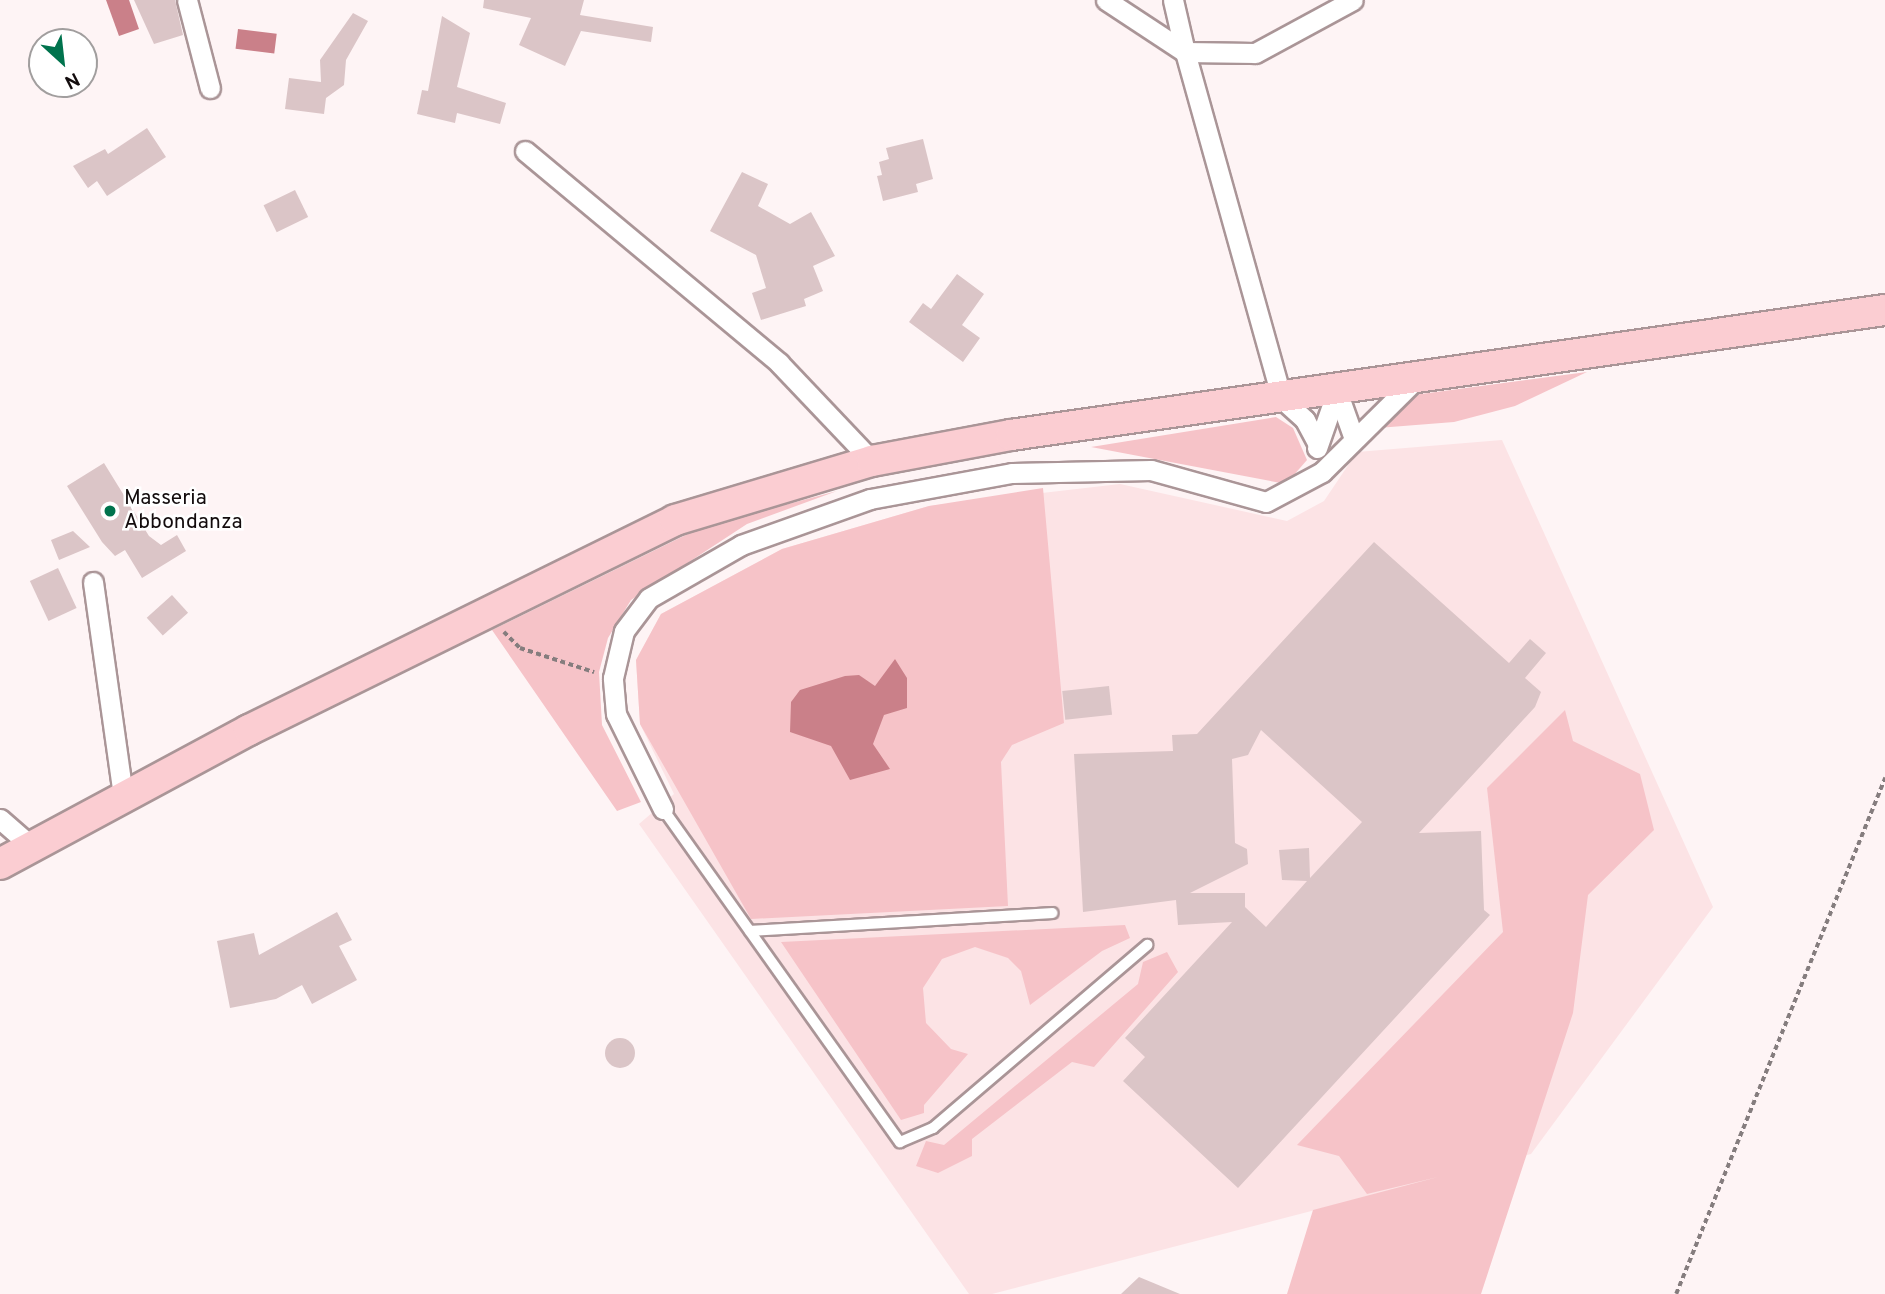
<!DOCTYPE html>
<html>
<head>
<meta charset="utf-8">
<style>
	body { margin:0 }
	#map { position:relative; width:1885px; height:1294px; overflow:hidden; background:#fef4f5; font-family:Overpass,sans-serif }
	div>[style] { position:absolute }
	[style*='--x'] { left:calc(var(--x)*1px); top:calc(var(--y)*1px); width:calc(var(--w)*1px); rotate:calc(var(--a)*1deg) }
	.built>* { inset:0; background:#fce3e5 }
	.green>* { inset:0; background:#f6c3c8 }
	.water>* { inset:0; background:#ca8089; transform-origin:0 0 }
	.building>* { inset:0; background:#dbc5c7; transform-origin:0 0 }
	.round { border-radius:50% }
	.path>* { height:3.5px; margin-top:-1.75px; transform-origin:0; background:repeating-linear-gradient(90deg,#857d7e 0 5px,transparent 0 8.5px) }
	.roads { filter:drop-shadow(2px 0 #aa9597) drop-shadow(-2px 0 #aa9597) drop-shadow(0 2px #aa9597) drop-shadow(0 -2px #aa9597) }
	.service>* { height:10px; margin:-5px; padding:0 5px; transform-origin:5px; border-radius:5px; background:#fff }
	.minor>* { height:19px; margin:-9.5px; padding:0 9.5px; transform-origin:9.5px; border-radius:9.5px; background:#fff }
	.primary>* { height:30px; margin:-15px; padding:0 15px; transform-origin:15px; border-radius:15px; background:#fbcdd2 }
	.dots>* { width:19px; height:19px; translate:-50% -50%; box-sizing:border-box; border:4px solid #fff; border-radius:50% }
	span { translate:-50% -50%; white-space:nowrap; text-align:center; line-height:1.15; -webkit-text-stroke:5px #fff; paint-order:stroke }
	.poi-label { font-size:21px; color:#130c0d }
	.left { translate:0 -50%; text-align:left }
	.north { position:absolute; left:28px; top:28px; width:70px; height:70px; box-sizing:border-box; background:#fff; border:2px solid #a19e9e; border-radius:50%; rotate:153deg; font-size:19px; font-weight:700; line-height:28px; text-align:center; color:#130c0d }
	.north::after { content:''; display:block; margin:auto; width:24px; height:32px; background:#00734d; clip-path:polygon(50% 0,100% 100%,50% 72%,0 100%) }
</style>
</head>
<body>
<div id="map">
	<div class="built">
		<div style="clip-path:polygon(1502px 440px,1713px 907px,1531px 1154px,992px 1294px,969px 1294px,639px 824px,674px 794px,640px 724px,636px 660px,661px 614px,782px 549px,929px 506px,1120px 484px,1287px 521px,1324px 501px,1357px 452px)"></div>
	</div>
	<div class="green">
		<div style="clip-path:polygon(1587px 372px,1515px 406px,1454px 422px,1365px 429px,1406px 396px)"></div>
		<div style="clip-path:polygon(1276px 417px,1293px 428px,1307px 460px,1286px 484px,1091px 447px)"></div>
		<div style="clip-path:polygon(1043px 488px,1064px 723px,1012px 745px,1001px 762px,1008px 906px,751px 919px,640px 724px,636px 660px,661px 614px,782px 549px,929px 506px)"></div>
		<div style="clip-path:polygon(837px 491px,747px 524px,631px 600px,608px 638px,599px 672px,602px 725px,641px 802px,617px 811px,492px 630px,702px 527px)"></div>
		<div style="clip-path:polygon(1565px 710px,1573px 741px,1640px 774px,1654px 830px,1588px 895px,1573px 1013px,1481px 1294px,1287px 1294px,1313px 1210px,1438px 1177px,1367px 1194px,1339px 1156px,1297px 1145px,1503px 932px,1487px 788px)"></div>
		<div style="clip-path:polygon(1125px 925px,1130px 938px,1102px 951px,1030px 1005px,1021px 971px,1008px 958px,975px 947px,942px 959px,923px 988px,926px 1023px,951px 1049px,968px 1054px,924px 1105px,924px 1113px,901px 1120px,781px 942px)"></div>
		<div style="clip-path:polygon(1167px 952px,1178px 972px,1094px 1067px,1072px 1062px,972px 1139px,972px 1156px,938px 1173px,916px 1166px,926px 1141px,944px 1145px,1138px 984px,1143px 962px)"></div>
	</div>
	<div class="water">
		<div style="clip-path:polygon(106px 0,129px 0,139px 29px,119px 36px)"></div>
		<div style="left:238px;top:29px;width:39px;height:20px;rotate:7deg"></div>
		<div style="clip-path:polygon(895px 659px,907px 678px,907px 708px,884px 715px,873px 744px,890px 769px,850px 780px,831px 746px,790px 732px,791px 702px,800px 690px,845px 676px,859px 675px,875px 686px)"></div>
	</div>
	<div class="building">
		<div style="clip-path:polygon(134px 0,175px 0,183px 35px,154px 44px)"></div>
		<div style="clip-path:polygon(484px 0,584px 0,580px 15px,653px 27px,651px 42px,581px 31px,565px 66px,519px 45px,531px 18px,483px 8px)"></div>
		<div style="clip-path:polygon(353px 13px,368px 21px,346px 60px,344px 85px,326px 98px,324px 114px,285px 109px,289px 78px,321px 82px,320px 60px)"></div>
		<div style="clip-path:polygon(442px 16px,470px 33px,457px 87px,506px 103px,500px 124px,457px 113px,455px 123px,417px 114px,422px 90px,428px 91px)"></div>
		<div style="clip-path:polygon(147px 128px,166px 157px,107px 196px,97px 181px,88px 188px,73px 166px,105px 149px,108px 154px)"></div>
		<div style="clip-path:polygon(923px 139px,933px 179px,916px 184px,918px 192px,883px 201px,877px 176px,882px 175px,879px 162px,889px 159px,886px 148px)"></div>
		<div style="clip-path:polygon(742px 172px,768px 184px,758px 206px,790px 224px,811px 212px,835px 256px,813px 266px,823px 291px,804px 299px,806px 306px,761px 320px,752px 293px,766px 288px,756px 255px,710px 231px)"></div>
		<div style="left:295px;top:190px;width:30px;height:35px;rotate:64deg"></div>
		<div style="clip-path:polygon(957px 274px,984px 294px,962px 325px,980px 338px,963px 362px,909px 322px,923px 303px,931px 309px)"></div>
		<div style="clip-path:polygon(104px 463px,149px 536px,161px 545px,177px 535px,186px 551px,142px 578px,125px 550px,115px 556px,102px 542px,67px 486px)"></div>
		<div style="clip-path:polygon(73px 531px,90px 547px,59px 560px,51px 540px)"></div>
		<div style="clip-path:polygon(evenodd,1374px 542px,1509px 663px,1530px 639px,1546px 653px,1525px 678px,1541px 692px,1535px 707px,1419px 833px,1481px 831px,1484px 910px,1490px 915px,1238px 1188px,1123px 1081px,1145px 1057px,1125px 1038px,1232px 922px,1178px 925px,1176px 900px,1083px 912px,1074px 754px,1173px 751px,1172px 735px,1197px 734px,1374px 542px,1261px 730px,1362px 822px,1310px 878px,1309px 848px,1279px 850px,1282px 880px,1307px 881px,1266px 927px,1245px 907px,1245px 893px,1190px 893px,1248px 864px,1247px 849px,1235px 843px,1232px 759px,1248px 755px,1261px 730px)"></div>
		<div style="left:58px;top:568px;width:44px;height:31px;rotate:65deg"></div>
		<div style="left:172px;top:595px;width:24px;height:34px;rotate:48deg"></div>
		<div style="left:1109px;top:686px;width:29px;height:47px;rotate:84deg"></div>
		<div style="clip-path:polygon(337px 912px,352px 940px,339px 946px,357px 980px,312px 1004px,302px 985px,276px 999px,230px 1008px,217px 941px,254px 933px,259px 955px)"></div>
		<div class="round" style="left:605px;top:1038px;width:30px;height:30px"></div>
		<div style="clip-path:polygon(1139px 1277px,1180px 1294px,1121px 1294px)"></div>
	</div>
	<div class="path">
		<div style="--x:504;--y:632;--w:23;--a:45"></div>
		<div style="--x:520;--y:648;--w:78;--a:18"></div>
		<div style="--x:1676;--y:1294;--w:557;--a:-67.95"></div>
	</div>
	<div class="roads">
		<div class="service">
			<div style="--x:663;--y:809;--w:409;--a:54.6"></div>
			<div style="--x:900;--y:1142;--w:36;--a:-23"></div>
			<div style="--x:933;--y:1128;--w:282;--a:-40.5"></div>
			<div style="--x:750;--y:931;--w:303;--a:-3.4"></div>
		</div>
		<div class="minor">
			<div style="--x:187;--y:0;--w:91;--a:75.4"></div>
			<div style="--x:1106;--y:0;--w:95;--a:33.4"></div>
			<div style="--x:1185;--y:52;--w:360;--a:74.4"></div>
			<div style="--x:1282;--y:399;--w:31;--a:42"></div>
			<div style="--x:1305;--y:420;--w:27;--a:62"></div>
			<div style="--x:1173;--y:0;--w:53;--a:77"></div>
			<div style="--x:1185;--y:52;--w:70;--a:0.8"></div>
			<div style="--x:1255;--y:53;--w:111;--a:-28.4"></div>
			<div style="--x:525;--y:151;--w:331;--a:39.8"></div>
			<div style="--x:779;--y:363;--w:135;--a:46.5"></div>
			<div style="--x:1337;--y:391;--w:48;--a:70.4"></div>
			<div style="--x:1317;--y:448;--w:60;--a:-70.7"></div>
			<div style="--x:93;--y:582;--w:215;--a:82"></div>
			<div style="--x:663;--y:809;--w:106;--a:-116.3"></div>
			<div style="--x:616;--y:714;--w:36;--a:-95"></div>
			<div style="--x:613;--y:678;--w:48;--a:-76.8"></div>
			<div style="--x:624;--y:631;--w:41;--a:-52.9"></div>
			<div style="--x:649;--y:598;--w:106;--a:-29.9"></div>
			<div style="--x:741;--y:545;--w:137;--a:-19.6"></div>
			<div style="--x:870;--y:499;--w:144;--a:-10.4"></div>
			<div style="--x:1012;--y:473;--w:139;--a:-1.2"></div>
			<div style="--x:1151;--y:470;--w:119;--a:15.5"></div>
			<div style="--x:1266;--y:502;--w:64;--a:-28.2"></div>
			<div style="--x:1322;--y:472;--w:132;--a:-44.7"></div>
			<div style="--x:0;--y:819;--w:38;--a:41"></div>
		</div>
		<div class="primary">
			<div style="--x:0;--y:864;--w:283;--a:-28.3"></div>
			<div style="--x:249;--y:730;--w:475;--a:-26.2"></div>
			<div style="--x:675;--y:520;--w:206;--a:-16.7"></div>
			<div style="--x:872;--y:461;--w:141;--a:-10.6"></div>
			<div style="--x:1011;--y:435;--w:883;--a:-8.14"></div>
		</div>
	</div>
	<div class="dots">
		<div style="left:110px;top:511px;background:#00734d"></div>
	</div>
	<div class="poi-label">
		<span class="left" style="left:124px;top:511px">Masseria<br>Abbondanza</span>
	</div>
	<div class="north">N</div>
</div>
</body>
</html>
